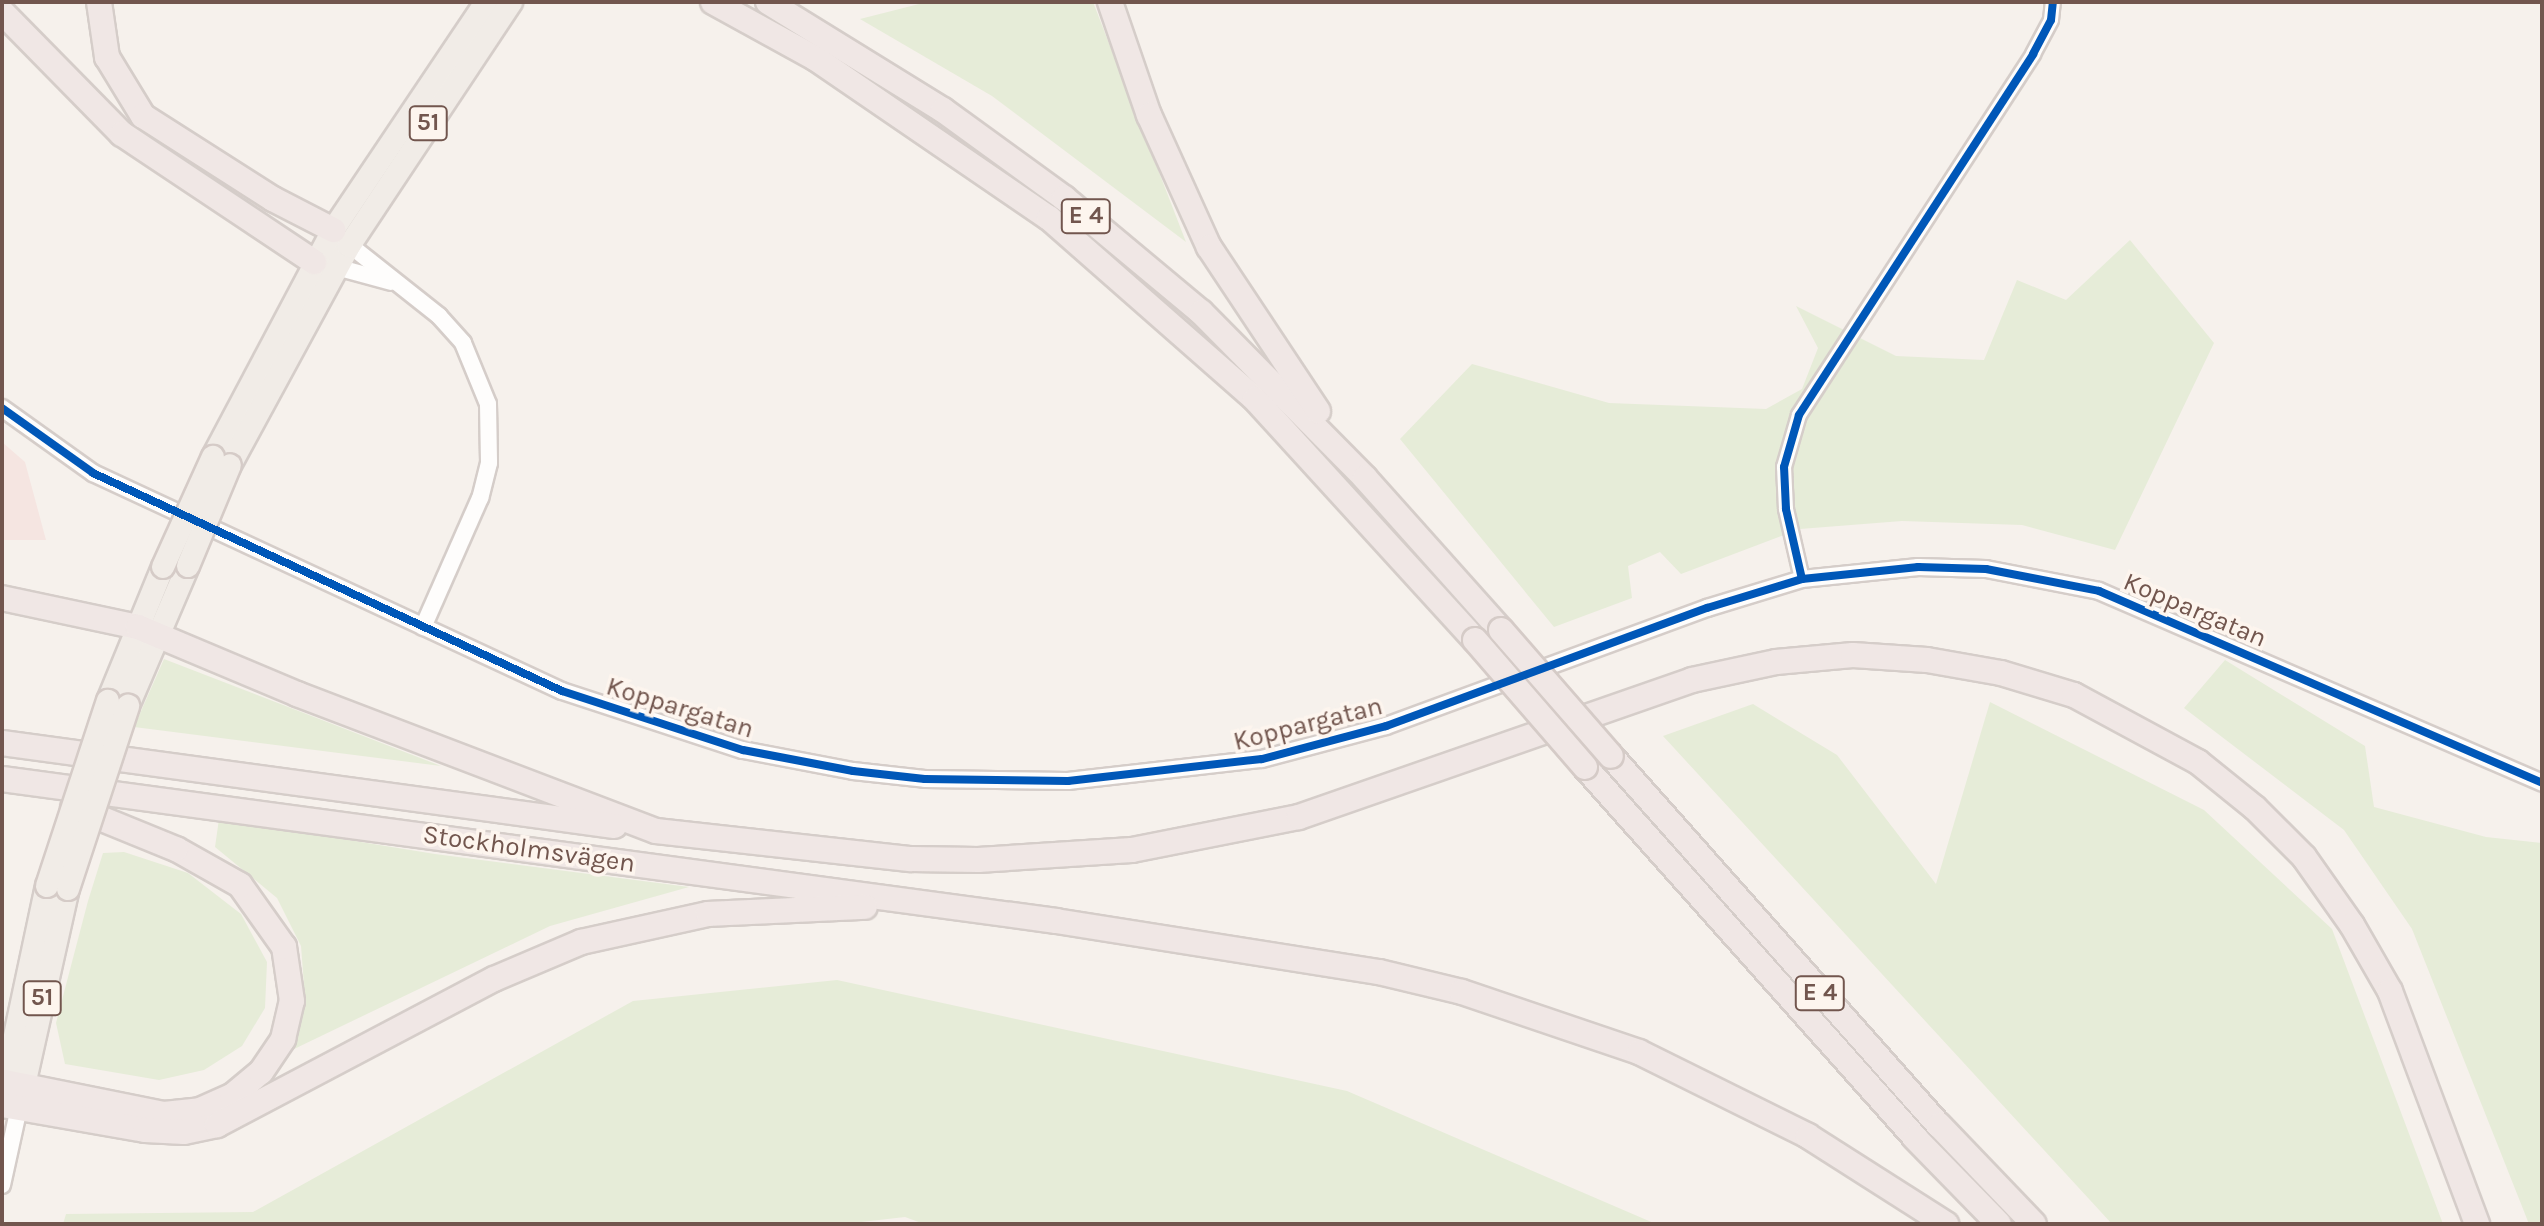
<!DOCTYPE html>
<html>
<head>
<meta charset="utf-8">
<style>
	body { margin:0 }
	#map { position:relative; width:2544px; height:1226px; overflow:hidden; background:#f6f1ec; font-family:Karla,sans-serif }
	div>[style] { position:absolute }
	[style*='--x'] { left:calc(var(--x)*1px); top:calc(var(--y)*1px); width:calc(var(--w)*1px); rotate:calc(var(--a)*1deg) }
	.commercial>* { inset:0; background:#f5e5e1 }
	.green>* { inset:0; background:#e6ecd8 }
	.roads { filter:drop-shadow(2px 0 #d5cdc9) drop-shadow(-2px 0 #d5cdc9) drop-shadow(0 2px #d5cdc9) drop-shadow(0 -2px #d5cdc9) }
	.minor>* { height:14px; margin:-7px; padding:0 7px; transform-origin:7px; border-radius:7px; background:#fefdfc }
	.tertiary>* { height:16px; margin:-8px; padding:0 8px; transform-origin:8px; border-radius:8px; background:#fefdfc }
	.primary>* { height:22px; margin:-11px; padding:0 11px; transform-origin:11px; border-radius:11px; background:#f1ece7 }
	.motorway>* { height:24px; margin:-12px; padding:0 12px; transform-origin:12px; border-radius:12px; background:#f0e7e5 }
	.bridges { filter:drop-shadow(2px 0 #d5cbc7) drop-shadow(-2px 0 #d5cbc7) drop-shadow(0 2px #d5cbc7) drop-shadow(0 -2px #d5cbc7) }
	.primary-bridge>* { height:22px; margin:-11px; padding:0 11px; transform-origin:11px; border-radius:11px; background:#f1ece7 }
	.motorway-bridge>* { height:24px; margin:-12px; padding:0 12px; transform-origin:12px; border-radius:12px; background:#f0e7e5 }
	.cycleway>* { height:8px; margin:-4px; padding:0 4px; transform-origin:4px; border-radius:4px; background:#0057b8 }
	span { translate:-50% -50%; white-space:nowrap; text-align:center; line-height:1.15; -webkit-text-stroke:7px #fdf5ee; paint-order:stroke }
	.shield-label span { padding:2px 6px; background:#fdf5ee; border:2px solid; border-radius:6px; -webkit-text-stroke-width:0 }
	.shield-label { font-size:24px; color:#72564e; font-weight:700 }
	.street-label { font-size:26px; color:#72564e }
	.frame { position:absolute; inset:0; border:4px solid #72564e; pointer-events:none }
</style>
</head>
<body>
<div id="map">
	<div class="commercial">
		<div style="clip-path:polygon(2px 442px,25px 462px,46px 540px,2px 540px)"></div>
	</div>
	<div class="green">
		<div style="clip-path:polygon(927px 2px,1093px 2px,1186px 242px,992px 96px,860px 19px)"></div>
		<div style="clip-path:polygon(2130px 240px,2214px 343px,2115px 550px,2022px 525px,1902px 521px,1800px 529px,1681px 574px,1660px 552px,1628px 566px,1632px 598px,1554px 627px,1400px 439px,1472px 364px,1609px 403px,1766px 409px,1802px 389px,1818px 348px,1796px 306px,1896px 356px,1984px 360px,2017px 280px,2066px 300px)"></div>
		<div style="clip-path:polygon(164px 659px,441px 766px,134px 727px)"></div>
		<div style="clip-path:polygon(2225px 660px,2365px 746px,2374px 807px,2486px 837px,2542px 843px,2542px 1224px,2529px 1224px,2412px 929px,2344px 830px,2184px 708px)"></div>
		<div style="clip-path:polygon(1990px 702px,2204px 810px,2332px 929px,2443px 1224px,2112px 1224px,1663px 736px,1753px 704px,1837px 755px,1936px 884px)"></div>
		<div style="clip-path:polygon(219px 819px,435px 854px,689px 887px,550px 926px,292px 1050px,304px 985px,301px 946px,277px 898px,215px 847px)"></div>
		<div style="clip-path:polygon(124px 852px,188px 873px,241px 914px,267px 962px,265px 1008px,242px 1046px,204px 1070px,159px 1080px,65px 1064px,56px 1023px,88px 901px,103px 853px)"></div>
		<div style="clip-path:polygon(837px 980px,1347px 1091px,1656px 1224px,924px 1224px,905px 1217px,844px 1224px,63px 1224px,66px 1214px,253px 1212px,633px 1001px)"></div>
	</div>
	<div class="roads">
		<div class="minor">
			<div style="--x:1802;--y:579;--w:72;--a:-102.9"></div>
			<div style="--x:1786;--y:509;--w:42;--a:-92.7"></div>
			<div style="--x:1784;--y:467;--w:54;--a:-73.9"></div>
			<div style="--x:1799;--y:415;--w:430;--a:-57"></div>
			<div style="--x:2033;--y:54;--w:38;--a:-62"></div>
			<div style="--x:2051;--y:20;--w:18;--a:-84"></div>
		</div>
		<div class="tertiary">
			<div style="--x:342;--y:239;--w:124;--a:38.4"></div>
			<div style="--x:439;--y:316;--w:36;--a:48"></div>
			<div style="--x:463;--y:343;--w:66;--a:67.7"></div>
			<div style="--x:488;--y:404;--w:59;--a:89"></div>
			<div style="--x:489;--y:463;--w:36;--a:104"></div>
			<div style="--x:480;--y:498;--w:141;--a:113.8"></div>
			<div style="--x:329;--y:265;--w:64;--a:15.3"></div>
			<div style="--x:2;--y:408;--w:112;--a:35.5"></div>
			<div style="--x:93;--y:473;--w:517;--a:24.93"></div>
			<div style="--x:562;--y:691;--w:190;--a:18.1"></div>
			<div style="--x:743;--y:750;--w:112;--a:10.8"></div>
			<div style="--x:853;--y:771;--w:72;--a:6.3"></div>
			<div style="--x:925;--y:779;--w:143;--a:0.8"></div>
			<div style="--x:1068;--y:781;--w:195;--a:-6.5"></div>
			<div style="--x:1262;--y:759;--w:128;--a:-14.9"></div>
			<div style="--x:1386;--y:726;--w:342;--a:-20.2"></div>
			<div style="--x:1707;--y:608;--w:99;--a:-17"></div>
			<div style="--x:1802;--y:579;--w:117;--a:-5.9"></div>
			<div style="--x:1918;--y:567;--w:68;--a:1.7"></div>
			<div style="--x:1986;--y:569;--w:115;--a:11"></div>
			<div style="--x:2099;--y:591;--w:483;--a:23.4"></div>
			<div style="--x:2;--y:1185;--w:79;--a:-77.6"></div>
		</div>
		<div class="primary">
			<div style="--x:213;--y:457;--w:257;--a:-62.1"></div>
			<div style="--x:333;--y:230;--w:275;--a:-56.1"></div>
			<div style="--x:230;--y:465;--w:249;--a:-61.5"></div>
			<div style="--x:349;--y:246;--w:293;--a:-56.4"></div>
			<div style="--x:108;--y:701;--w:145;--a:-67.7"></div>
			<div style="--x:128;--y:706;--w:152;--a:-66.8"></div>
			<div style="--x:2;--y:1097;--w:216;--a:-78"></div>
			<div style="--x:20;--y:1103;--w:219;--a:-77.4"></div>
		</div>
		<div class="motorway">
			<div style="--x:99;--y:2;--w:56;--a:81.7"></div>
			<div style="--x:107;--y:57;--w:69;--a:58.6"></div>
			<div style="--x:143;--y:116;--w:154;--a:32.6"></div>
			<div style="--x:273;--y:199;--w:68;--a:27.3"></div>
			<div style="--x:713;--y:2;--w:116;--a:28.8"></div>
			<div style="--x:815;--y:58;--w:283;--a:34.4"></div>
			<div style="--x:1049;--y:218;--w:274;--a:41.3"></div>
			<div style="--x:1255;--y:399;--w:326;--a:47.6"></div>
			<div style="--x:768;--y:2;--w:206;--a:31.7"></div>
			<div style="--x:943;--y:110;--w:150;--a:36"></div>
			<div style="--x:1064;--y:198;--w:178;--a:39.8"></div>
			<div style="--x:1201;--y:312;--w:233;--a:45.3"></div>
			<div style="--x:1365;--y:478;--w:204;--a:48.2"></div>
			<div style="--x:1110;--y:2;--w:120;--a:71"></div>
			<div style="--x:1149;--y:115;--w:145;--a:65.6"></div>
			<div style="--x:1209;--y:247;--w:197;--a:56.4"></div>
			<div style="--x:2;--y:12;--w:171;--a:45.5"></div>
			<div style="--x:122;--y:134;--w:231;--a:33.7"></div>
			<div style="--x:2;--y:598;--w:139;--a:12"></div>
			<div style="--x:138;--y:627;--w:173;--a:22.8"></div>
			<div style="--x:297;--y:694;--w:384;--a:20.9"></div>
			<div style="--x:656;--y:831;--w:257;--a:6.3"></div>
			<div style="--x:911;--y:859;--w:67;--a:0.9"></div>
			<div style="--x:978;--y:860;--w:154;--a:-3.7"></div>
			<div style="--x:1132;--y:850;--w:170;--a:-11.2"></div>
			<div style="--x:1299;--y:817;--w:416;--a:-19.2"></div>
			<div style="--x:1692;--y:680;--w:86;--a:-12.1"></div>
			<div style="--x:1776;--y:662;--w:77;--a:-5.2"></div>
			<div style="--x:1853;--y:655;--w:74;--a:3.9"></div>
			<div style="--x:1927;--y:660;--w:75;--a:10"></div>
			<div style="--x:2001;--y:673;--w:76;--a:16.8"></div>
			<div style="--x:2074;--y:695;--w:141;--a:28.4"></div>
			<div style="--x:2198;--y:762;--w:73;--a:38.9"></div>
			<div style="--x:2255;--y:808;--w:69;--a:45"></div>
			<div style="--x:2304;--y:857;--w:83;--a:54.8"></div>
			<div style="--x:2352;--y:925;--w:76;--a:60.1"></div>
			<div style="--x:2390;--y:991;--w:249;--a:69.5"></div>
			<div style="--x:2;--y:743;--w:618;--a:7.72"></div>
			<div style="--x:1611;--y:756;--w:494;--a:48.4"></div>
			<div style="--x:1939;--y:1125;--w:137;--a:46.2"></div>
			<div style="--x:1585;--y:767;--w:497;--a:48.3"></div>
			<div style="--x:1915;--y:1138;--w:120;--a:45.7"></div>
			<div style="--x:2;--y:779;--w:1064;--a:7.67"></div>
			<div style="--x:1056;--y:921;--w:327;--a:9"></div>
			<div style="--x:1379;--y:972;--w:85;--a:13.5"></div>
			<div style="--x:1462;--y:992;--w:187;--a:18.7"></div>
			<div style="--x:1639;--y:1052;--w:189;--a:26.4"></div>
			<div style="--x:1808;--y:1136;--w:164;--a:32.5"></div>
			<div style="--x:5;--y:1082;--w:162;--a:11.4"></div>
			<div style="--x:164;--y:1114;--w:36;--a:-6"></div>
			<div style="--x:200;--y:1110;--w:35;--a:-24"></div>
			<div style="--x:232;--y:1096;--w:38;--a:-40"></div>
			<div style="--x:261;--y:1072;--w:40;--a:-56"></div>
			<div style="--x:283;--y:1039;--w:39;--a:-77"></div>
			<div style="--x:292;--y:1001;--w:55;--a:-98.4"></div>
			<div style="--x:284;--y:947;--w:76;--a:-125.4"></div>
			<div style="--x:240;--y:885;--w:73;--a:-150.6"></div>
			<div style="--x:176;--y:849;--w:111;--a:-157.8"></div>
			<div style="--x:2;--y:1105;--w:145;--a:9.9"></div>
			<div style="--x:145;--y:1130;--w:39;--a:3"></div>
			<div style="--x:184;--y:1132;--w:34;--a:-12"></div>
			<div style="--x:217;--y:1125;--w:313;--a:-27.8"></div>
			<div style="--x:494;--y:979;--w:95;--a:-23"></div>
			<div style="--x:581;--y:942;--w:130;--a:-12.4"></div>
			<div style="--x:708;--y:914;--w:157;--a:-2.6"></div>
		</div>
	</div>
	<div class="bridges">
		<div class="primary-bridge">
			<div style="--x:188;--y:566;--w:109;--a:-67.4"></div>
			<div style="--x:163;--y:567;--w:121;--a:-65.6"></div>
			<div style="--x:47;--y:886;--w:195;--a:-71.8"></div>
			<div style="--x:68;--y:889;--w:193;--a:-71.8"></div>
		</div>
		<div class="motorway-bridge">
			<div style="--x:1501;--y:630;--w:167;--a:48.9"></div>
			<div style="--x:1475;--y:640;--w:168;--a:49.1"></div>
		</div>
	</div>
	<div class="cycleway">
		<div style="--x:2;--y:408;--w:112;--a:35.5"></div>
		<div style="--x:93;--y:473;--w:517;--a:24.93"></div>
		<div style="--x:562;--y:691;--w:190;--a:18.1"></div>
		<div style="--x:743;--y:750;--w:112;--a:10.8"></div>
		<div style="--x:853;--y:771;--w:72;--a:6.3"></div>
		<div style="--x:925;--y:779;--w:143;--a:0.8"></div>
		<div style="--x:1068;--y:781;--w:195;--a:-6.5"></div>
		<div style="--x:1262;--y:759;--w:128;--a:-14.9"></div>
		<div style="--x:1386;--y:726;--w:342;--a:-20.2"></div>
		<div style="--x:1707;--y:608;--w:99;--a:-17"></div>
		<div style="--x:1802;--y:579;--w:117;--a:-5.9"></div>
		<div style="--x:1918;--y:567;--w:68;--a:1.7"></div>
		<div style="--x:1986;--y:569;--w:115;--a:11"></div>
		<div style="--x:2099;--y:591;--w:483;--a:23.4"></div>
		<div style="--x:1802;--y:579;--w:72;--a:-102.9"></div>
		<div style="--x:1786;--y:509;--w:42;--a:-92.7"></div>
		<div style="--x:1784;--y:467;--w:54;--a:-73.9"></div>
		<div style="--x:1799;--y:415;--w:430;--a:-57"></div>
		<div style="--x:2033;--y:54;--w:38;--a:-62"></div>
		<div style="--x:2051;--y:20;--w:18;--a:-84"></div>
	</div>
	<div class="shield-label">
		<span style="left:428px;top:123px">51</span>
		<span style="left:1086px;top:216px">E 4</span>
		<span style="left:1820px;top:993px">E 4</span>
		<span style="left:42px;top:998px">51</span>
	</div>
	<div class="street-label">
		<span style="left:2195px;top:610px;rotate:23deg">Koppargatan</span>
		<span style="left:680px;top:708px;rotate:17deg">Koppargatan</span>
		<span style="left:1308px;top:724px;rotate:-14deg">Koppargatan</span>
		<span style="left:529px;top:849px;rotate:8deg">Stockholmsvägen</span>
	</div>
	<div class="frame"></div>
</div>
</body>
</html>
